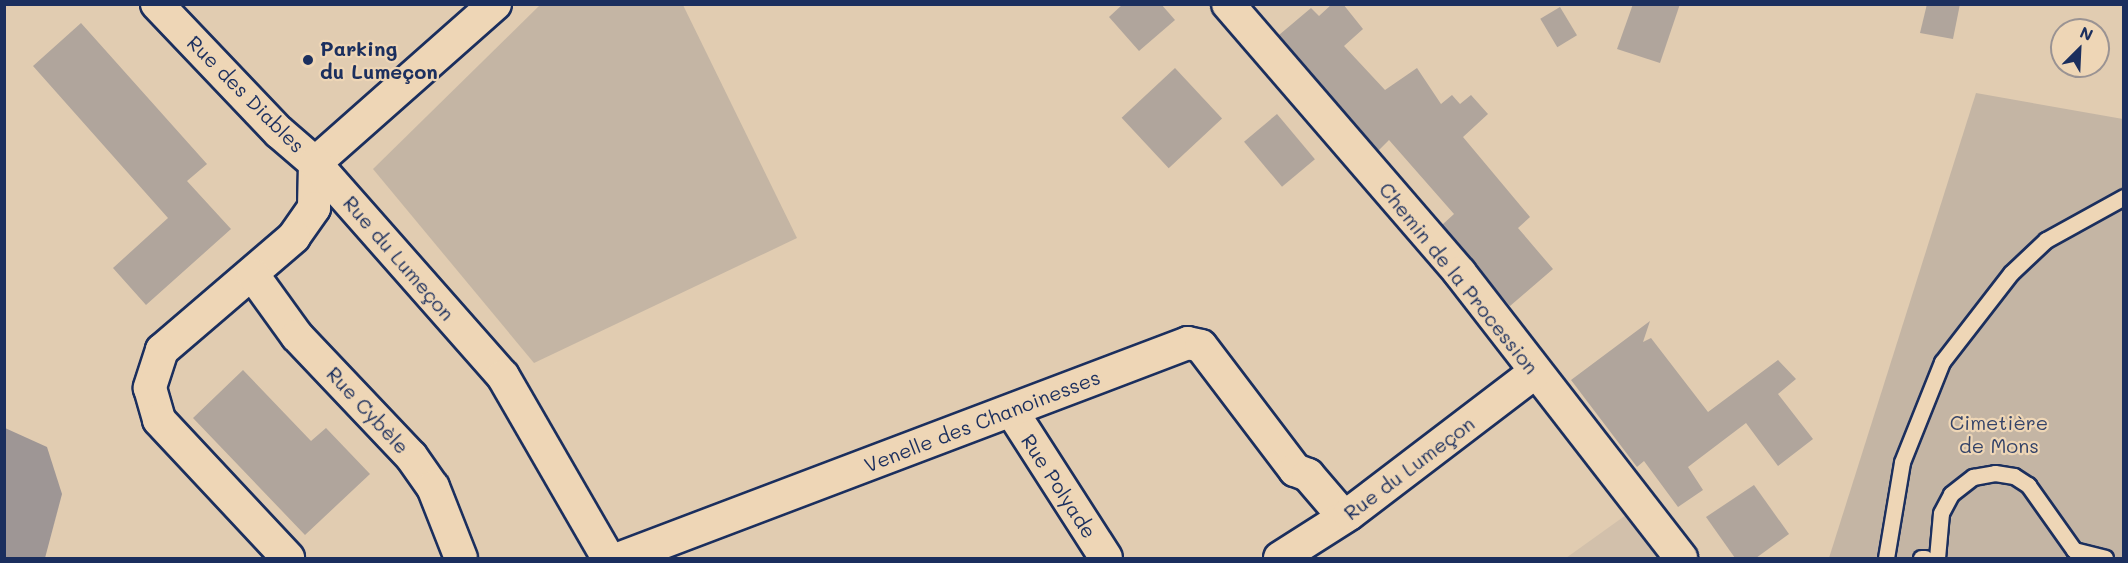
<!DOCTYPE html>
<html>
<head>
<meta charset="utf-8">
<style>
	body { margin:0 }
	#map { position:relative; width:2128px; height:563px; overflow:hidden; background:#e1ccb1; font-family:Mali,sans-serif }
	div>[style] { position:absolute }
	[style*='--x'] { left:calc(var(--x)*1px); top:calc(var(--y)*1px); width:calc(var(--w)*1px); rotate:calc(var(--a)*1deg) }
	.built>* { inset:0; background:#d2c0ab }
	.green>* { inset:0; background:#c4b5a4 }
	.water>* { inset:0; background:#9e9695 }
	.building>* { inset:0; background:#b0a59c; transform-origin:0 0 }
	.roads { filter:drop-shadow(2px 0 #1b2f5e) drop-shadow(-2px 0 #1b2f5e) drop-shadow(0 2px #1b2f5e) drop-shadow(0 -2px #1b2f5e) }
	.lane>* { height:15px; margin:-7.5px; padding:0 7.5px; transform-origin:7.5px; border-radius:7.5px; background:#eed6b6 }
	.street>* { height:32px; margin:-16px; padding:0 16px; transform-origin:16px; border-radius:16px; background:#eed6b6 }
	.dots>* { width:16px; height:16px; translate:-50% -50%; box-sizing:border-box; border:3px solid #eed6b6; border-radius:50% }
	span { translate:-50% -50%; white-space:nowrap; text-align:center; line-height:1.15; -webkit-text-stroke:4.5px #eed6b6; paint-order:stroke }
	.poi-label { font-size:20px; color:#1b2f5e; font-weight:700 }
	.left { translate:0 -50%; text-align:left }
	.street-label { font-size:20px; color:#1b2f5e }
	.park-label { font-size:20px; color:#344368 }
	.frame { position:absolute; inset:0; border:6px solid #1b2f5e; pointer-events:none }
	.north { position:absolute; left:2050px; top:18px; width:60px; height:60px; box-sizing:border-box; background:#eed6b6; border:2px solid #9a9393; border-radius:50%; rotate:24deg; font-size:16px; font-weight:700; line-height:24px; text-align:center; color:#1b2f5e }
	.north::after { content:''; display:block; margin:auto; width:21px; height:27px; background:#1b2f5e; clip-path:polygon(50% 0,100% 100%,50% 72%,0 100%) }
</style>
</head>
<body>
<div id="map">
	<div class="built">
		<div style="clip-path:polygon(1640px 505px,1681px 558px,1566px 558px)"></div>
	</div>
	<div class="green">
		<div style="clip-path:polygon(541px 4px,683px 5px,797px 238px,534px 363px,373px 169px)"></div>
		<div style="clip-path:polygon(1976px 93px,2123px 119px,2123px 558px,1829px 558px)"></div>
	</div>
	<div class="water">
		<div style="clip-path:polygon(5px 428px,47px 447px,62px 494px,45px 558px,5px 558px)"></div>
	</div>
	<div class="building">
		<div style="clip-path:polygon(1123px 4px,1161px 4px,1175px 20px,1139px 51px,1109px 17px)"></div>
		<div style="clip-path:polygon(1332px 4px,1343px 4px,1363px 29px,1344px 46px,1385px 90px,1417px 68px,1441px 104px,1452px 95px,1460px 104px,1471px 95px,1488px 114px,1463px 137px,1530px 217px,1518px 228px,1553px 269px,1510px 306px,1442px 225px,1454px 214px,1389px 140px,1378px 151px,1279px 35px,1311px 8px,1319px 16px)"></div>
		<div style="clip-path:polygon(1633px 4px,1680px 4px,1660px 63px,1617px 49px)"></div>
		<div style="clip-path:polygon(1927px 4px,1960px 4px,1953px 39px,1920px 33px)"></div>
		<div style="left:1560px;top:7px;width:33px;height:23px;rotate:59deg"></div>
		<div style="clip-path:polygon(81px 23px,207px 164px,187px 181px,231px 229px,146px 305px,113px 268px,168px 218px,33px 66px)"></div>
		<div style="left:1175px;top:68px;width:69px;height:73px;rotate:47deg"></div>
		<div style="left:1277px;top:114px;width:59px;height:43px;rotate:50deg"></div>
		<div style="clip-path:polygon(1650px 321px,1643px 342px,1651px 338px,1708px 412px,1778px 360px,1796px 379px,1778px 394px,1813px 439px,1778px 466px,1746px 423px,1688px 467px,1703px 490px,1678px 507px,1644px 461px,1637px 467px,1571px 380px)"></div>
		<div style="clip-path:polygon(243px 370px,311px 441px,326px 428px,370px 474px,305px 535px,193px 418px)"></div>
		<div style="clip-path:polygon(1754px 485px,1789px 534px,1756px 558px,1735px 558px,1706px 517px)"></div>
	</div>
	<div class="roads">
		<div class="lane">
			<div style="--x:1886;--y:558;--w:97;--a:-80.5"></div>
			<div style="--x:1902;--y:462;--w:108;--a:-68.2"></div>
			<div style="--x:1942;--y:362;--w:113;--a:-52.2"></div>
			<div style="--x:2011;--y:273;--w:48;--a:-43.3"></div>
			<div style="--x:2046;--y:240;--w:89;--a:-28.9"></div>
			<div style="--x:1921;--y:558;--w:4;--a:0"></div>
			<div style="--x:1937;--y:558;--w:45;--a:-84.9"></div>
			<div style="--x:1941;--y:513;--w:21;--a:-62"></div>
			<div style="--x:1951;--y:494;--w:28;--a:-38"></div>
			<div style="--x:1973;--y:477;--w:22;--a:-10"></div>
			<div style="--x:1995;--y:473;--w:19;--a:9"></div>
			<div style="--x:2014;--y:476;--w:17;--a:33"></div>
			<div style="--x:2028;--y:485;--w:80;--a:54.7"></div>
			<div style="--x:2074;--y:550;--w:32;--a:14"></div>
		</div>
		<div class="street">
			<div style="--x:157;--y:4;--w:177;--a:46.4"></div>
			<div style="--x:279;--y:132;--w:48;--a:40.7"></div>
			<div style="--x:315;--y:163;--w:45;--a:91.3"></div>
			<div style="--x:314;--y:208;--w:35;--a:125"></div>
			<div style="--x:294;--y:237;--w:174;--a:139.4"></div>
			<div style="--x:162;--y:350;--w:40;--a:108"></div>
			<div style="--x:150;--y:388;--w:33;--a:74"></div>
			<div style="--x:159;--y:420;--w:189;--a:46.9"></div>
			<div style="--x:495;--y:4;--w:240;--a:138.5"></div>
			<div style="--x:315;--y:163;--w:284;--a:48.6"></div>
			<div style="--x:503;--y:376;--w:210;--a:60"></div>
			<div style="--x:1228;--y:4;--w:355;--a:49.2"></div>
			<div style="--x:1460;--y:273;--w:361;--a:52.2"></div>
			<div style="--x:253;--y:275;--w:75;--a:54.2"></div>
			<div style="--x:297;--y:336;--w:166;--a:46.5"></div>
			<div style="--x:411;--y:456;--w:38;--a:55"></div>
			<div style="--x:433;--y:487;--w:76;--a:68.5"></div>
			<div style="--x:1013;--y:413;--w:172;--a:57.3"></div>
			<div style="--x:621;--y:558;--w:606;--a:-20.77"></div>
			<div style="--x:1188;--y:343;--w:13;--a:13"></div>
			<div style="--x:1201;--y:346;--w:156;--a:52.8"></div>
			<div style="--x:1295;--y:470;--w:14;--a:21"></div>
			<div style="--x:1308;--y:475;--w:55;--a:49.4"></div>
			<div style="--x:1280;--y:558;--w:82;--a:-32.5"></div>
			<div style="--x:1349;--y:514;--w:233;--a:-37.3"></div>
		</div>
	</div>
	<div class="dots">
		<div style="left:308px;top:60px;background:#1b2f5e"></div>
	</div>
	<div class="poi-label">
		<span class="left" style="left:320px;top:60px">Parking<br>du Lumeçon</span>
	</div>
	<div class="street-label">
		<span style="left:246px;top:94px;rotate:45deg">Rue des Diables</span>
		<span style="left:399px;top:258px;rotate:49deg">Rue du Lumeçon</span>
		<span style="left:1459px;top:278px;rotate:51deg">Chemin de la Procession</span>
		<span style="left:368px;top:410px;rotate:47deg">Rue Cybèle</span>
		<span style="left:982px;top:421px;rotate:-21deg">Venelle des Chanoinesses</span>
		<span style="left:1409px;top:468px;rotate:-37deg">Rue du Lumeçon</span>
		<span style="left:1059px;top:486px;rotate:57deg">Rue Polyade</span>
	</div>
	<div class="park-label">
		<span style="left:1999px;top:434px">Cimetière<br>de Mons</span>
	</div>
	<div class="frame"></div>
	<div class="north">N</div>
</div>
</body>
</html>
